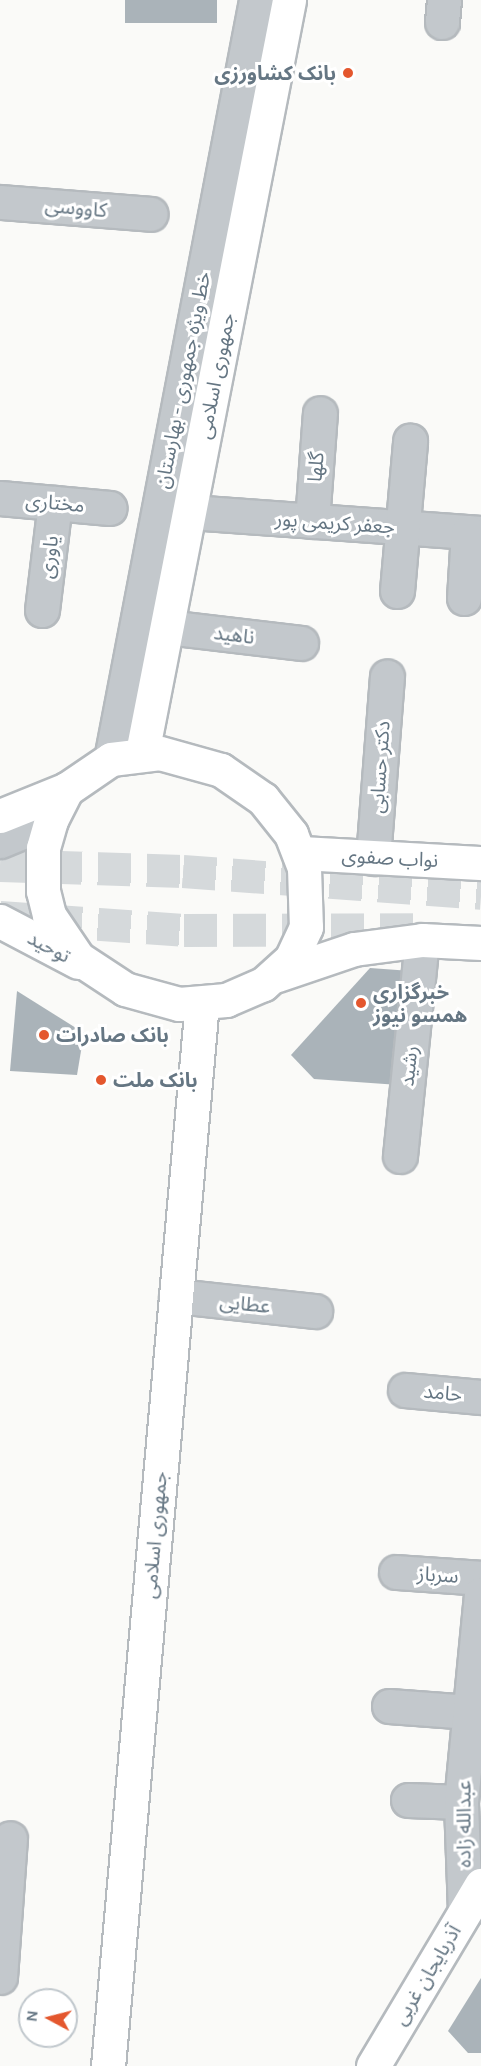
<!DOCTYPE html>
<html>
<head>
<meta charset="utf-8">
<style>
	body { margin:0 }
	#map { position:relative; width:481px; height:2066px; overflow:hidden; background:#fafaf8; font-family:Karla,"Noto Sans Arabic",sans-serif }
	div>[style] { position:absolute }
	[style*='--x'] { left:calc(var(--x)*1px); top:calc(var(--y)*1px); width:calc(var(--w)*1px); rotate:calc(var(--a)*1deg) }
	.building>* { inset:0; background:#aab3b9; transform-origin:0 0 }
	.highway-tunnel>* { height:33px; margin-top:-16.5px; transform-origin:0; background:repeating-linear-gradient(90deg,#d5d9db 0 33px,transparent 0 49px) }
	.roads { filter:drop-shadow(2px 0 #b5babe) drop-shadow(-2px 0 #b5babe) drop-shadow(0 2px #b5babe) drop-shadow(0 -2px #b5babe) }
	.minor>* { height:33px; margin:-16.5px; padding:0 16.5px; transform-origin:16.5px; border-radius:16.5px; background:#c3c8cc }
	.major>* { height:33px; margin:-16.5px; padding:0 16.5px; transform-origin:16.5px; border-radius:16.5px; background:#fff }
	.dots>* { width:16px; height:16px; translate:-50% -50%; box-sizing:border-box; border:3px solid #fff; border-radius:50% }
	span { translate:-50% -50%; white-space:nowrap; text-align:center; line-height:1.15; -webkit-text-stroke:6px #fff; paint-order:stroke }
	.poi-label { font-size:20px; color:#657683; font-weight:700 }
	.right { translate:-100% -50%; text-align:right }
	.left { translate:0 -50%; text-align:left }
	.street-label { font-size:20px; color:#657683 }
	.north { position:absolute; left:18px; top:1988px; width:60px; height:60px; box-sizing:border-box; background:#fff; border:2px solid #c1c8cd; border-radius:50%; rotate:277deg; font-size:16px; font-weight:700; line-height:24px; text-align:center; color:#657683 }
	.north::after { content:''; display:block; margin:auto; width:21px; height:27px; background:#e4572e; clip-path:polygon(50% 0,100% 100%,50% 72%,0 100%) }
</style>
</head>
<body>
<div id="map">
	<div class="building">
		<div style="left:125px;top:0;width:92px;height:23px"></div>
		<div style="clip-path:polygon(370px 968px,411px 971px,399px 1085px,314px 1079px,291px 1055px)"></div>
		<div style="clip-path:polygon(17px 991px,84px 1033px,77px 1075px,10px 1071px)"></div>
		<div style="clip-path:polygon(481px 1978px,481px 2053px,468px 2053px,448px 2031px)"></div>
	</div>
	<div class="highway-tunnel">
		<div style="--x:0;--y:865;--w:183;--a:1.9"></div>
		<div style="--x:183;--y:871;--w:299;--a:4.2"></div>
		<div style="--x:0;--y:917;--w:184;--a:4"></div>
		<div style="--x:184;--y:930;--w:243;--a:-0.2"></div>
	</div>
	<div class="roads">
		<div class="minor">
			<div style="--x:442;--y:22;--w:22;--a:-85"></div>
			<div style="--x:0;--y:202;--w:151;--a:4.5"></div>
			<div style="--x:0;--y:498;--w:110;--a:5.2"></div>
			<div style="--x:189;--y:512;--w:293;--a:4.1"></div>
			<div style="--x:312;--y:521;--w:108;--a:-85.8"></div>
			<div style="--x:397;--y:591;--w:151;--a:-85"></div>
			<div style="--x:464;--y:598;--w:66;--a:-86.5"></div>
			<div style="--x:42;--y:610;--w:108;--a:-83.1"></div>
			<div style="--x:167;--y:627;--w:135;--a:6.8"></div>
			<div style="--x:111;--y:759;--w:773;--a:-79.18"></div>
			<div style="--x:0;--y:841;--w:55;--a:-22.4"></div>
			<div style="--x:373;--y:858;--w:182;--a:-85.6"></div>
			<div style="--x:400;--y:1156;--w:217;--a:-84.2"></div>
			<div style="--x:176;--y:1296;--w:140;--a:6.2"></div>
			<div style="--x:405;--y:1390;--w:76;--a:5.3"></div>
			<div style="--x:396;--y:1572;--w:85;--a:4"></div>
			<div style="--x:389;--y:1706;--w:81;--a:4.2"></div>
			<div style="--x:408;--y:1800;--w:53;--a:2.2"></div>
			<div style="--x:465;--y:1912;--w:110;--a:-92.1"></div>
			<div style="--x:461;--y:1802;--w:209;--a:-84.5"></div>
			<div style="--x:0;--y:1977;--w:139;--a:-85.9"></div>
		</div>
		<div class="major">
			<div style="--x:142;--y:753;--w:767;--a:-78.95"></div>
			<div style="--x:160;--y:753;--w:63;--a:15.6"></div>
			<div style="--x:221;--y:770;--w:51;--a:34.6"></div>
			<div style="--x:263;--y:799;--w:45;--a:51.3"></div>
			<div style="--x:291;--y:834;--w:36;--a:69"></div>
			<div style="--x:304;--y:868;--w:59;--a:88.1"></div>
			<div style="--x:306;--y:927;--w:35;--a:115"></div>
			<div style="--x:291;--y:959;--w:38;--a:138"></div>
			<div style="--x:263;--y:984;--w:40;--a:156.6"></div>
			<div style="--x:226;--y:1000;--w:47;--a:175.1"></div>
			<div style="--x:179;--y:1004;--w:56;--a:-164.5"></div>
			<div style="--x:125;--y:989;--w:56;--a:-146.6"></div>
			<div style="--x:78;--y:958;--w:52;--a:-124"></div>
			<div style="--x:49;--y:915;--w:25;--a:-104"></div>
			<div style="--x:43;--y:891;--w:43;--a:-90"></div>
			<div style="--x:43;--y:848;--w:29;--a:-74"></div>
			<div style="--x:51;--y:820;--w:35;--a:-63"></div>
			<div style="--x:67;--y:789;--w:53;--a:-34.3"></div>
			<div style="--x:111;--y:759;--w:49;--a:-7"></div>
			<div style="--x:0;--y:816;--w:72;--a:-21.9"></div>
			<div style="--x:300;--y:853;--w:181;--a:3.2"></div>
			<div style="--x:0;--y:921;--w:88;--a:27.7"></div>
			<div style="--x:277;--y:975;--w:81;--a:-18.7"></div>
			<div style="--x:354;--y:949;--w:69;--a:-7.5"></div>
			<div style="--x:422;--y:940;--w:59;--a:2.9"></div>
			<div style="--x:108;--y:2066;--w:1067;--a:-84.95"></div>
			<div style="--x:373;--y:2066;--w:211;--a:-59.2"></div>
		</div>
	</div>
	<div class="dots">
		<div style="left:348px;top:73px;background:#e4572e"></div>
		<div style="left:361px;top:1003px;background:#e4572e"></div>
		<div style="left:44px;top:1035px;background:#e4572e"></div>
		<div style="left:101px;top:1080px;background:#e4572e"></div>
	</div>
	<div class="poi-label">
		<span class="right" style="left:336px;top:73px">بانک کشاورزی</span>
		<span class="left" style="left:373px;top:1004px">خبرگزاری<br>همسو نیوز</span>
		<span class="left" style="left:56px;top:1035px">بانک صادرات</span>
		<span class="left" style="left:113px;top:1080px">بانک ملت</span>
	</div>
	<div class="street-label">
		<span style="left:76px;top:208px;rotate:5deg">کاووسی</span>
		<span style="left:216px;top:376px;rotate:-79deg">جمهوری اسلامی</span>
		<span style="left:183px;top:380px;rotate:-79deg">خط ویژه جمهوری - بهارستان</span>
		<span style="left:316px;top:467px;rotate:-85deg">گلها</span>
		<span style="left:55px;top:503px;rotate:5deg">مختاری</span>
		<span style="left:335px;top:523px;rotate:4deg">جعفر کریمی پور</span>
		<span style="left:49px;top:557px;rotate:-83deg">یاوری</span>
		<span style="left:234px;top:635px;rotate:7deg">ناهید</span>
		<span style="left:380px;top:767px;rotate:-86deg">دکتر حسابی</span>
		<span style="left:390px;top:858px;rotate:3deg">نواب صفوی</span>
		<span style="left:49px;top:947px;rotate:28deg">توحید</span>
		<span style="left:409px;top:1066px;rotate:-84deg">رشید</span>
		<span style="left:245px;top:1304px;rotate:6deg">عطایی</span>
		<span style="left:443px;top:1393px;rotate:6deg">حامد</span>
		<span style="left:155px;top:1535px;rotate:-85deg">جمهوری اسلامی</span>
		<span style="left:438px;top:1575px;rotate:4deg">سرباز</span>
		<span style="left:464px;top:1824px;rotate:-90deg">عبدالله زاده</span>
		<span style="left:427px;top:1975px;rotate:-59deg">آذربایجان غربی</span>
	</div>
	<div class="north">N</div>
</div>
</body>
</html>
